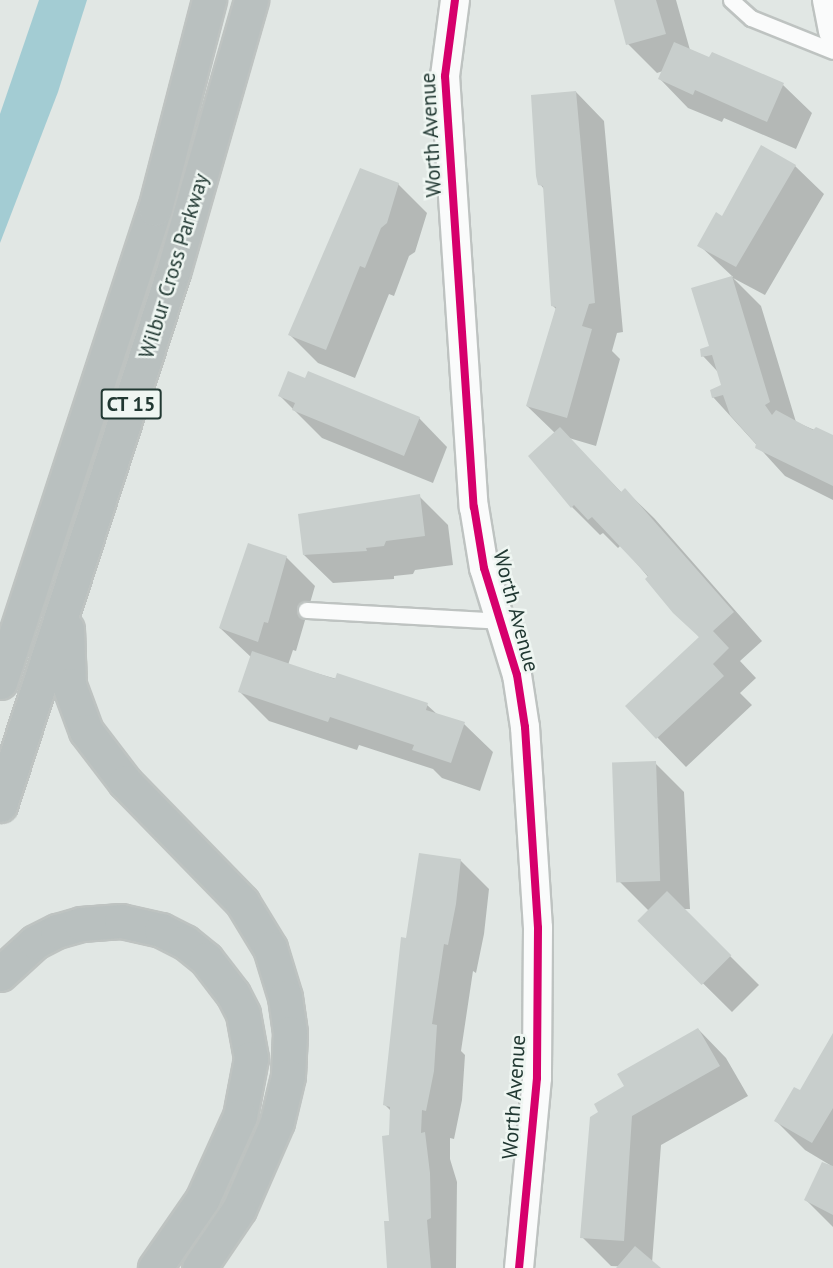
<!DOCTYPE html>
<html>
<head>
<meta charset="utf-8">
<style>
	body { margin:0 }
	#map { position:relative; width:833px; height:1268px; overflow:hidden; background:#e1e7e4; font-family:"PT Sans",sans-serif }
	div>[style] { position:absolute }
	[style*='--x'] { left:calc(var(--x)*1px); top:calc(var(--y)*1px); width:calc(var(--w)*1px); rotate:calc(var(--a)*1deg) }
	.water>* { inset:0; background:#a3ccd3 }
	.shadow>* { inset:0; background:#0003 }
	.building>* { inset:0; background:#c8cecc; transform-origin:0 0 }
	.roads { filter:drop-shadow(2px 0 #bec3c1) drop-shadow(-2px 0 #bec3c1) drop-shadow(0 2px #bec3c1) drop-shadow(0 -2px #bec3c1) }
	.lane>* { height:15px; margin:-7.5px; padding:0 7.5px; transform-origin:7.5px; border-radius:7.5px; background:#fafbfb }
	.street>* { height:28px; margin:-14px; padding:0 14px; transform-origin:14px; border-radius:14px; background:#fafbfb }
	.highway>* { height:33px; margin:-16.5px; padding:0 16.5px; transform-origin:16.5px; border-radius:16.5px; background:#b9c0bf }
	.cycleway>* { height:8px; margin:-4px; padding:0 4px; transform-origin:4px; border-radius:4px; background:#d6006c }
	span { translate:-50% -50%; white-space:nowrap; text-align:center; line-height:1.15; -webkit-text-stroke:5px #eff6f2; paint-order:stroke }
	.shield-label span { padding:2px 4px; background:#eff6f2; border:2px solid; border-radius:4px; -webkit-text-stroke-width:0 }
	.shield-label { font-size:20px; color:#213832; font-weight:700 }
	.street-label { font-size:21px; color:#213832 }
</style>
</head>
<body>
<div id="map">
	<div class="water">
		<div style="clip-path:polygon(39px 0,87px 0,58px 92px,0 243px,0 114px)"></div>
	</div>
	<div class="shadow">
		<div style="clip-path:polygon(615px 0,676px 0,690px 50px,710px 59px,713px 54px,783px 85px,812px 113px,796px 149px,724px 118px,722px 122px,688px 108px,660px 79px,663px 71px,657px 73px,628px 44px)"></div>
		<div style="clip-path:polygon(576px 92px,604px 121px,623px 332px,617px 333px,612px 351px,620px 359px,596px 446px,569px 438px,622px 493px,625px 490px,654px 518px,762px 641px,740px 661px,756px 678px,740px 693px,752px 705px,686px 767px,627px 706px,700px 638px,621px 545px,618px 548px,603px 533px,600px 535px,572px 507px,555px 433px,527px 406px,556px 309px,552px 305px,544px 189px,540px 184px)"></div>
		<div style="clip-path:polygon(795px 166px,824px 194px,765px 295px,733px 278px,761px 306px,796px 422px,833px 438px,833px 500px,785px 476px,713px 397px,723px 386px,718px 372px,703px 356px,711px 347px,693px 289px,733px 277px,699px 245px,723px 218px)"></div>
		<div style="clip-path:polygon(398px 184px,427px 213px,415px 252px,409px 256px,394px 296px,389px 294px,355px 378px,318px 363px,289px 334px)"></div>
		<div style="clip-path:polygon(280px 396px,419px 418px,447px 447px,433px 483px,322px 438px)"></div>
		<div style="clip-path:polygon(419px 496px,448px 525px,453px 565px,415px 570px,413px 574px,394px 576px,394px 579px,333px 583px,304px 555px)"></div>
		<div style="clip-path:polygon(286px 557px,315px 586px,296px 651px,293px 650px,288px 665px,427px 705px,438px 715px,464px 724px,493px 752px,480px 791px,442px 778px,433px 769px,359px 745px,357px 750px,269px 721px,240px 692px,252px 658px,220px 628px)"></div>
		<div style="clip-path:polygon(655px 763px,684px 792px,690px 909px,683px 909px,759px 985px,732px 1012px,640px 921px,649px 911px,620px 882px)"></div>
		<div style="clip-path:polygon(460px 860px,489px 889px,484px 934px,476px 973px,473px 971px,461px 1051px,465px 1055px,462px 1100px,454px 1139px,450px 1138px,450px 1159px,457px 1182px,456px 1268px,390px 1268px,392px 1112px,384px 1104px,402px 939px,407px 939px)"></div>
		<div style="clip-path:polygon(698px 1029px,726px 1058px,748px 1096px,661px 1145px,652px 1263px,659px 1268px,611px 1266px,582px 1237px,600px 1112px)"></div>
		<div style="clip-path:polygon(833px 1036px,833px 1227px,806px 1200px,830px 1165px,805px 1150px,776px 1121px,800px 1092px)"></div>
	</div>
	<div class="building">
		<div style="clip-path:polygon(614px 0,656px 0,666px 34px,626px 45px)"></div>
		<div style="clip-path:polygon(674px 42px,709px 57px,712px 52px,784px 83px,767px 122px,695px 90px,693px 95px,658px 79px)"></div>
		<div style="clip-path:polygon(576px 91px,595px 303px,589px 304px,582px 326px,592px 329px,567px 418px,526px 406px,556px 307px,551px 306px,543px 186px,538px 185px,536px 176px,531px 95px)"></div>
		<div style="clip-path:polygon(761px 145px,796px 165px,736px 267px,697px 246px,716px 212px,722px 216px)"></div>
		<div style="clip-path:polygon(360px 168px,399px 183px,387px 223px,381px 228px,365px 268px,360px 266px,326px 350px,288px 335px)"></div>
		<div style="clip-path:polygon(732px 276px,770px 402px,765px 405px,772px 415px,776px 410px,813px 430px,816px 427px,833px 435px,833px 486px,755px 448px,756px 444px,730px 415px,723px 395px,712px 398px,710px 390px,721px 385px,712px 355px,701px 357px,700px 349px,709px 346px,691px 288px)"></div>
		<div style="clip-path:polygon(288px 371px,305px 378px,308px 371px,420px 417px,404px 456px,292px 410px,295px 403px,278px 396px)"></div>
		<div style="clip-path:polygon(560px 427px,621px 492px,625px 488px,734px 612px,713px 631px,729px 648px,713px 664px,724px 676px,656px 739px,625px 706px,699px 637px,673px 613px,645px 579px,648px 576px,592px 517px,588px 520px,574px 505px,571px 508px,528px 456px)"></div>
		<div style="clip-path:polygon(420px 494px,425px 536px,386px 541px,384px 546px,366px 548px,367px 551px,303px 555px,298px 514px)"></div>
		<div style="clip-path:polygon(248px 543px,287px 556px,268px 623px,264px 622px,258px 642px,219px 628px)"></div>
		<div style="clip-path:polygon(252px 651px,335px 679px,337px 673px,428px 703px,426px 710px,465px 722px,451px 763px,412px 750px,414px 745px,330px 717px,328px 722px,238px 692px)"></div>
		<div style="left:656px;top:761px;width:120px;height:44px;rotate:88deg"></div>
		<div style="clip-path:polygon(419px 853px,461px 859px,456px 904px,448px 945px,444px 944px,432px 1024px,437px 1025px,434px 1071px,426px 1111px,422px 1110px,421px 1133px,425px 1132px,430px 1173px,431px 1218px,427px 1220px,431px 1268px,387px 1268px,384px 1221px,389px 1221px,382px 1136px,389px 1135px,390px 1107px,383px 1105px,401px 937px,406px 938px)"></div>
		<div style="left:667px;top:891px;width:91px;height:42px;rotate:45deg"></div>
		<div style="clip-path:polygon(698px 1028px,720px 1066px,632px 1116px,624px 1241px,580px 1238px,590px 1117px,598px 1112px,594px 1104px,624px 1086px,617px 1074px)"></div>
		<div style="clip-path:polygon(833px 1033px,833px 1108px,812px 1143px,774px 1121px,794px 1087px,800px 1090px)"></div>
		<div style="clip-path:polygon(822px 1162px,833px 1166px,833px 1215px,804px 1200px)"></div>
		<div style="clip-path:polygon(635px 1246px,661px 1268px,616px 1268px)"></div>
	</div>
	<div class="roads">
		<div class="lane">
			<div style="--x:731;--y:0;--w:27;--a:42"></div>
			<div style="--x:751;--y:18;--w:88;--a:21.9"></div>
			<div style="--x:306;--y:610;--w:195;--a:3.2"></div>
		</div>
		<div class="street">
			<div style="--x:455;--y:0;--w:77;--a:97.5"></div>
			<div style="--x:445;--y:76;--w:432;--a:86.2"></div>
			<div style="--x:474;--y:507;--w:62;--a:80.7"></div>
			<div style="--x:484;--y:568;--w:112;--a:72.9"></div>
			<div style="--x:517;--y:675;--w:53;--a:81.3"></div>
			<div style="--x:525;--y:727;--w:201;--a:86.3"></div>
			<div style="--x:538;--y:928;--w:150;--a:90.4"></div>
			<div style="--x:537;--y:1078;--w:191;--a:95.4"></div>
			<div style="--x:827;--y:0;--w:32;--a:79"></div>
		</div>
		<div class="highway">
			<div style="--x:67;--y:629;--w:56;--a:88"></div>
			<div style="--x:69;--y:685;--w:49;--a:69.7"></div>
			<div style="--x:86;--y:731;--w:64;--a:52.6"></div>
			<div style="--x:125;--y:782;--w:168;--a:45.7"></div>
			<div style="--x:242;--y:902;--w:54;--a:58.7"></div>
			<div style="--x:270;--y:948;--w:51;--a:73"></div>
			<div style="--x:285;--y:997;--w:36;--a:82"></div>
			<div style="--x:290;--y:1033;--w:43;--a:92.7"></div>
			<div style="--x:288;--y:1076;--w:47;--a:103.4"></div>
			<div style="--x:277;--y:1122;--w:95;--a:113.6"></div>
			<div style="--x:239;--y:1209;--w:71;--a:124.1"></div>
			<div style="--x:0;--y:682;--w:498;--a:-71.9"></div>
			<div style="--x:155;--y:209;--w:216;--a:-75.5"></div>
			<div style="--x:0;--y:805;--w:564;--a:-72.02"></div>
			<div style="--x:174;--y:269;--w:280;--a:-74"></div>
			<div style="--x:0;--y:974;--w:47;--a:-42.4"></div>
			<div style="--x:35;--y:942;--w:25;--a:-27"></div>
			<div style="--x:57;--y:931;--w:25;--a:-16"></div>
			<div style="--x:81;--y:924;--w:40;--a:-4.3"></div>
			<div style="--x:121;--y:921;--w:41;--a:12.7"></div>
			<div style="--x:161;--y:930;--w:27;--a:27"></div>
			<div style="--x:185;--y:942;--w:27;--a:39"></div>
			<div style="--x:206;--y:959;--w:44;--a:52.4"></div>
			<div style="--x:233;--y:994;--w:22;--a:63"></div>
			<div style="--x:243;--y:1014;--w:45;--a:79.7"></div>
			<div style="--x:251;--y:1058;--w:59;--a:100.7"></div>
			<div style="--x:240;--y:1116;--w:92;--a:114.3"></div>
			<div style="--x:202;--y:1200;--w:83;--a:124.7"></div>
		</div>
	</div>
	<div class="cycleway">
		<div style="--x:455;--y:0;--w:77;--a:97.5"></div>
		<div style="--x:445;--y:76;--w:432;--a:86.2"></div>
		<div style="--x:474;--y:507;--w:62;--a:80.7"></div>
		<div style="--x:484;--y:568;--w:112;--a:72.9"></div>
		<div style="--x:517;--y:675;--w:53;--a:81.3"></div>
		<div style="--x:525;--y:727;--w:201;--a:86.3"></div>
		<div style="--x:538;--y:928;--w:150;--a:90.4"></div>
		<div style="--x:537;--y:1078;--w:191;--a:95.4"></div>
	</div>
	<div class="shield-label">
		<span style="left:131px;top:404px">CT 15</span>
	</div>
	<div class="street-label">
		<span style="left:431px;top:135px;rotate:-93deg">Worth Avenue</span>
		<span style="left:174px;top:266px;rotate:-73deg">Wilbur Cross Parkway</span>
		<span style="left:516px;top:611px;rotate:75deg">Worth Avenue</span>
		<span style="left:514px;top:1097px;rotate:-86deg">Worth Avenue</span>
	</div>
</div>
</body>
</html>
